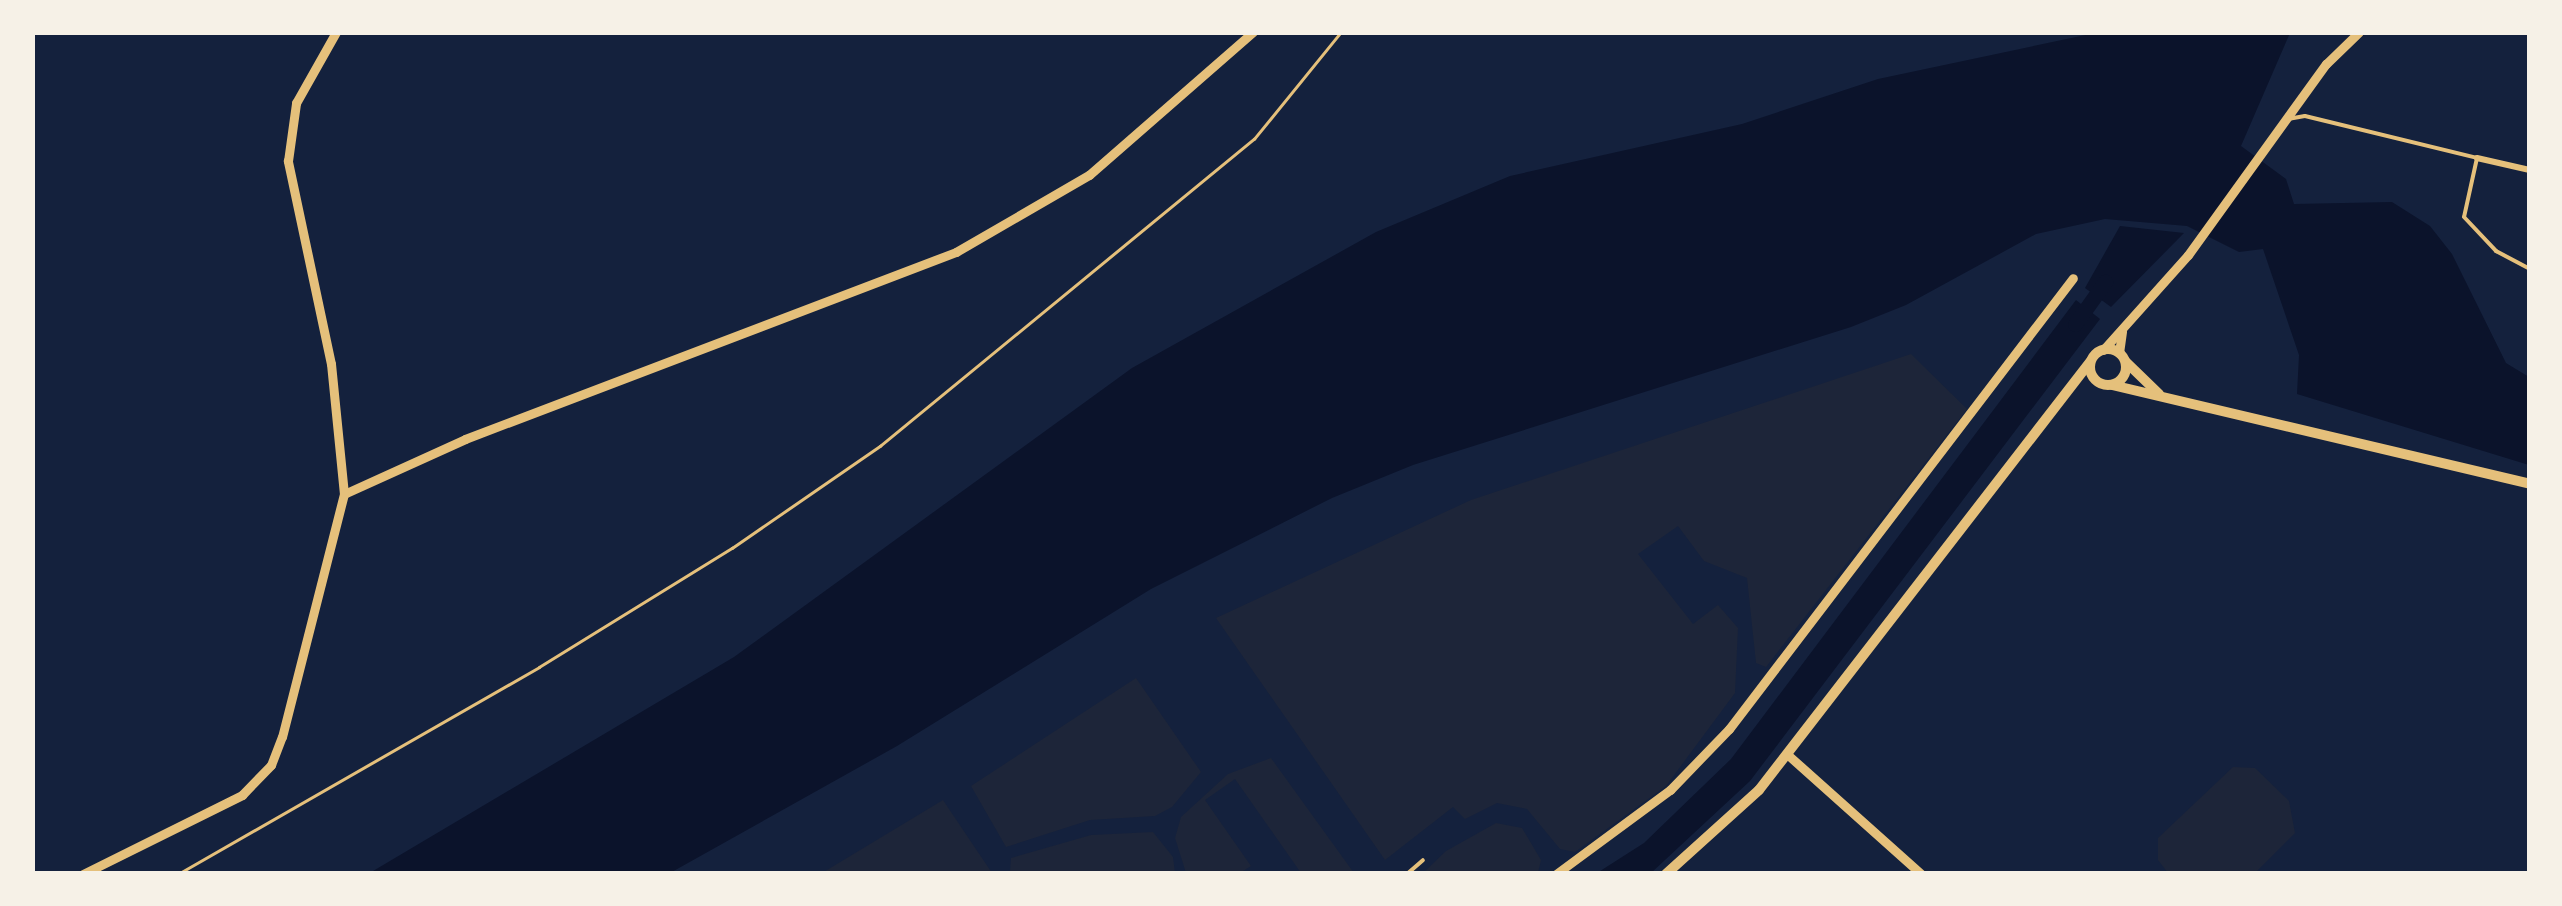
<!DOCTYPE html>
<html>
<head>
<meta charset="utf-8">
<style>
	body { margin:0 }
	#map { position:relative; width:2562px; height:906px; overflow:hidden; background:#14213d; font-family:"Work Sans",sans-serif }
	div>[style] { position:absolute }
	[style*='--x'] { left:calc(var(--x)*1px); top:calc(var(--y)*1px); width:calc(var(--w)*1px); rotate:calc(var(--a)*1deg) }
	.green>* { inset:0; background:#1d2539 }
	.water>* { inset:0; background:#0b132b }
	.canal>* { height:15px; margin:-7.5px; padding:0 7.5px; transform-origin:7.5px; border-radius:7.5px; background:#0b132b }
	.path>* { height:2.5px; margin:-1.25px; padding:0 1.25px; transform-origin:1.25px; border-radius:1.25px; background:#e5c07b }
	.service>* { height:4px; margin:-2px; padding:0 2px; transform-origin:2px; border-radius:2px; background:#e5c07b }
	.pedestrian>* { height:6px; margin:-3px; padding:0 3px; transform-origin:3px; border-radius:3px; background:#e5c07b }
	.minor>* { height:9px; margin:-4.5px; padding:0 4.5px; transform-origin:4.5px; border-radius:4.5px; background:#e5c07b }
	.tertiary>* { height:10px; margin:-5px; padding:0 5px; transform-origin:5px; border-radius:5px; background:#e5c07b }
	.tertiary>.ring { margin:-5px; padding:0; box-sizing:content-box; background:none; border:10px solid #e5c07b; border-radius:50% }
	span { translate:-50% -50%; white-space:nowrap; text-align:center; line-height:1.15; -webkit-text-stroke:10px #f6f1e7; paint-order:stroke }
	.frame { position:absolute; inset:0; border:35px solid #f6f1e7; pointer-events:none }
</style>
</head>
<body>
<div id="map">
	<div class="green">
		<div style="clip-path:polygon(1911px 354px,1967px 409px,1766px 667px,1756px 663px,1747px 578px,1704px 561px,1678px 526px,1638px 554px,1693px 624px,1718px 605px,1738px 628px,1735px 693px,1666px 786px,1575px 852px,1560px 849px,1527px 809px,1497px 803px,1465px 819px,1453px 807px,1385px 860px,1216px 618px,1471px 500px)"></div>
		<div style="clip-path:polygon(1136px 678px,1201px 772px,1172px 807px,1155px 816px,1090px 820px,1006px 847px,971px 786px)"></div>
		<div style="clip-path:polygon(1271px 758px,1354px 873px,1301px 873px,1235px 779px,1205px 800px,1251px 866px,1240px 873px,1186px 873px,1175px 838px,1181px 817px,1228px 774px)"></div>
		<div style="clip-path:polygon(2233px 767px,2255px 768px,2289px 801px,2295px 833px,2255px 873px,2168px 873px,2158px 860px,2158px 838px)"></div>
		<div style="clip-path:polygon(943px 800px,992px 873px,822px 873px)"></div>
		<div style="clip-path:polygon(1496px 823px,1522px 828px,1541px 860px,1538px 873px,1423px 873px,1446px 851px)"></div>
		<div style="clip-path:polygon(1153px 832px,1173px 857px,1175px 873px,1010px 871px,1011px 858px,1091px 835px)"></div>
	</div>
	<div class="water">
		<div style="clip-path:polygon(2095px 33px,2290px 33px,2241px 146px,2286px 179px,2294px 204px,2392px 202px,2430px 226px,2452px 254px,2506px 363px,2529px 377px,2529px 465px,2297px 394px,2299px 355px,2263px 249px,2239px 252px,2187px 226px,2105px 219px,2036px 234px,1906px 305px,1851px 327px,1413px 465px,1332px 498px,1151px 589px,897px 746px,670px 873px,368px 874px,734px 657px,1132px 368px,1376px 232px,1510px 176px,1742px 124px,1878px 79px)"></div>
		<div style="clip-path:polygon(2120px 226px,2184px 233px,2111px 307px,2085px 288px)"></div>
		<div style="clip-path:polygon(2076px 300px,2100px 319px,1750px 781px,1651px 873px,1597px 873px,1644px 843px,1731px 759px)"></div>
	</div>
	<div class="canal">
		<div style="--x:2075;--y:324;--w:52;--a:-54.5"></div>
	</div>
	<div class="path">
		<div style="--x:178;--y:874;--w:416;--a:-29.8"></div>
		<div style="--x:539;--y:667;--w:227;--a:-31.7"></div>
		<div style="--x:732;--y:548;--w:180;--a:-34.6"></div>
		<div style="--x:880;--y:446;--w:484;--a:-39.4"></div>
		<div style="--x:1254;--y:139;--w:138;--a:-50.9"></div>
	</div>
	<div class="service">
		<div style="--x:2288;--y:119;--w:17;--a:-10"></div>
		<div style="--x:2305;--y:116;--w:177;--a:13.7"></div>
		<div style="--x:2477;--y:158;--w:60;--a:102.4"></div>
		<div style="--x:2464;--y:217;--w:47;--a:46.7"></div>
		<div style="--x:2496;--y:251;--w:38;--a:28"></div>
		<div style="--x:1407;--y:874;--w:21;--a:-41"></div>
	</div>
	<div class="pedestrian">
		<div style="--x:2477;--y:158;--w:54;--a:12.8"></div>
	</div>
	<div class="minor">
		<div style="--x:2103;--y:350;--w:127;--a:-48.2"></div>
		<div style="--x:2188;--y:255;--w:236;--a:-54.2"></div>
		<div style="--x:2326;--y:64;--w:46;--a:-44.1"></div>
		<div style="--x:2119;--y:353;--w:22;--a:-82"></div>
		<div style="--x:344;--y:494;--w:133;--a:-24.4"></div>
		<div style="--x:465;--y:439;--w:525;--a:-20.85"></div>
		<div style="--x:956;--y:252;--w:154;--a:-30.1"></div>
		<div style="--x:1089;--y:175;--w:218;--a:-41.1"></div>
		<div style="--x:1788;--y:755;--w:178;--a:41.8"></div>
		<div style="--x:83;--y:874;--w:178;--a:-26.4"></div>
		<div style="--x:242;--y:795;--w:42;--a:-46"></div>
		<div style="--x:271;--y:765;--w:30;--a:-69"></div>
		<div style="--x:282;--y:737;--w:251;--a:-75.7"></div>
		<div style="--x:344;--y:494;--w:131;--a:-95.7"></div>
		<div style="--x:331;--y:364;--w:208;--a:-102"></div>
		<div style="--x:288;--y:161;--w:59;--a:-82.1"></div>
		<div style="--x:296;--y:103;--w:81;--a:-60.6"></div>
		<div style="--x:1556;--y:874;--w:142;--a:-36.4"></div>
		<div style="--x:1670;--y:790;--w:85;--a:-46"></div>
		<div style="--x:1729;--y:729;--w:567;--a:-52.67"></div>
	</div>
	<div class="tertiary">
		<div class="ring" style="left:2090px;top:349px;width:26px;height:26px"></div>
		<div style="--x:2126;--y:362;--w:46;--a:44.1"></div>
		<div style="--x:2112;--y:385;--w:430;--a:13.3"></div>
		<div style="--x:1666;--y:874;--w:125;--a:-42.1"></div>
		<div style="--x:1759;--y:790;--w:541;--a:-52.28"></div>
	</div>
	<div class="frame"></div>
</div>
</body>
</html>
